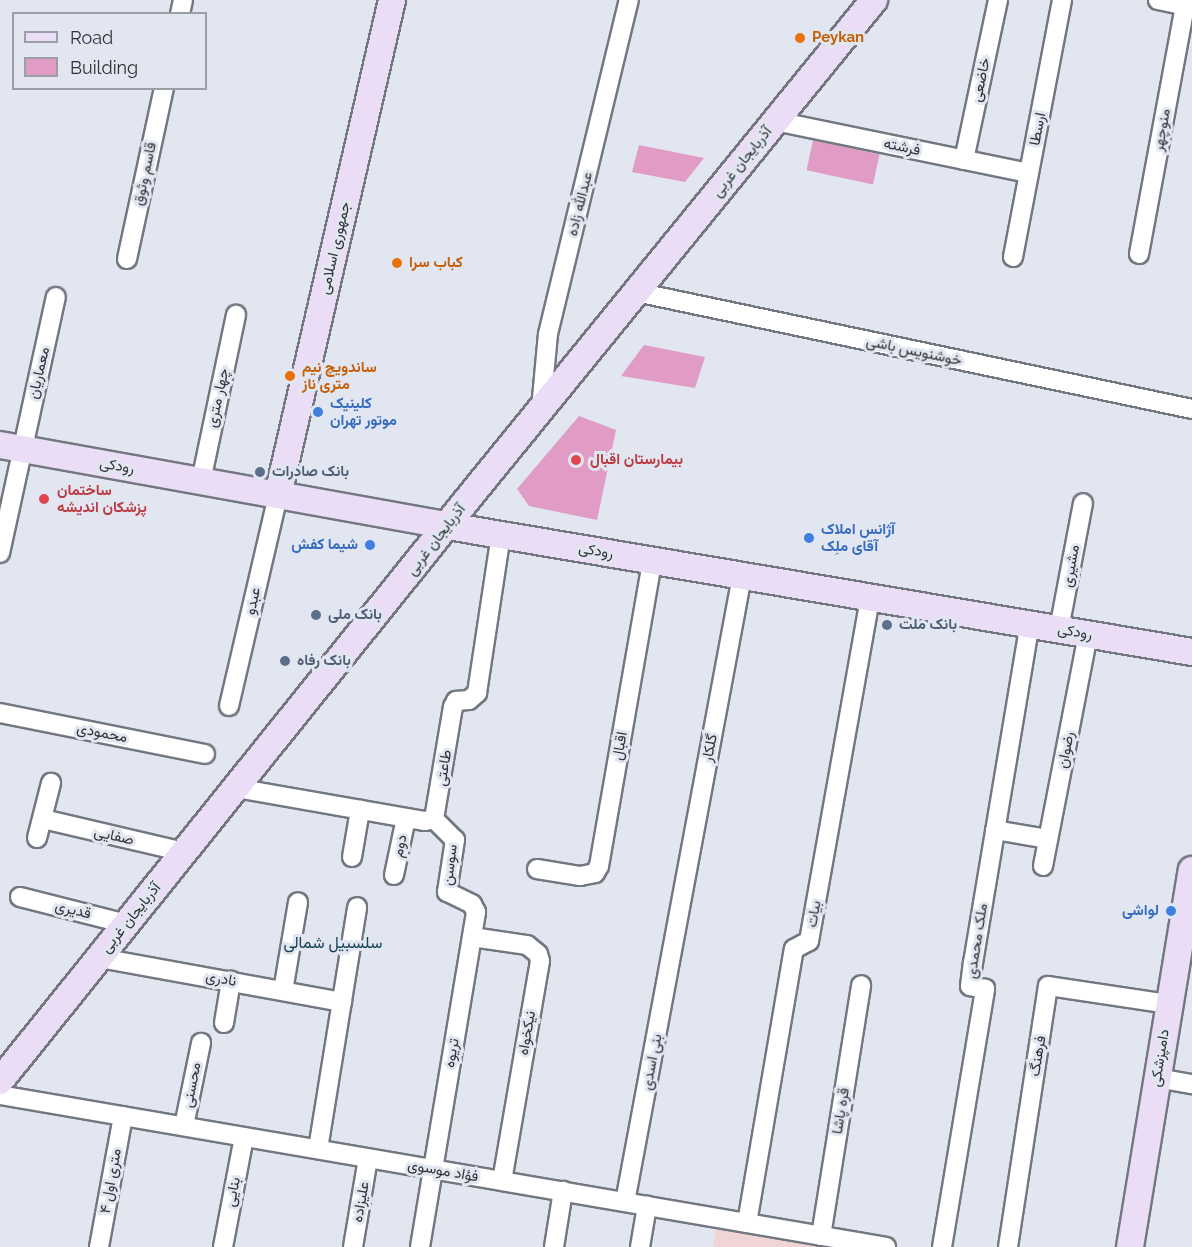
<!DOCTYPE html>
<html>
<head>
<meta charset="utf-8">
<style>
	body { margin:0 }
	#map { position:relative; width:1192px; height:1247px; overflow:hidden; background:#e1e6f1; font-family:Raleway,Vazirmatn,sans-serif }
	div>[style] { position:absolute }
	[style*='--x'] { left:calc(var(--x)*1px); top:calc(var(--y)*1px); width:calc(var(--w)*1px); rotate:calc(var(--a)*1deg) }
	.medical>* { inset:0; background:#f0d5d4 }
	.building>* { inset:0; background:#e19cc6; transform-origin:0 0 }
	.roads { filter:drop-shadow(2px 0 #727780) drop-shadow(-2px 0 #727780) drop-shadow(0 2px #727780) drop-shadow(0 -2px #727780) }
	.minor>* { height:18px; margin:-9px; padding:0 9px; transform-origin:9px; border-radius:9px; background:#fff }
	.secondary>* { height:26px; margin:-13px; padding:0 13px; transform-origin:13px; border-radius:13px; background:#ecddf6 }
	.dots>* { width:16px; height:16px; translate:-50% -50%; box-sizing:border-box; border:3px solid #e1e6f1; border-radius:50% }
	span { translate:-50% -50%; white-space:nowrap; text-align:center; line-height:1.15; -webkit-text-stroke:6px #e1e6f1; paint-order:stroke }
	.food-label { font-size:15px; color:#c56008; font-weight:700 }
	.left { translate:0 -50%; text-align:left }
	.street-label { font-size:15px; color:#303236 }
	.shop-label { font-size:15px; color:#366cbe; font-weight:700 }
	.right { translate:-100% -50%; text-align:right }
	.health-label { font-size:15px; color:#be3a42; font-weight:700 }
	.service-label { font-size:15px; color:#4e5e75; font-weight:700 }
	.neighbourhood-label { font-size:16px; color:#134055 }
	.legend { position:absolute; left:12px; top:12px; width:195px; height:78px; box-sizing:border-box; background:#e1e6f1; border:2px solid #9a9ea6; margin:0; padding:8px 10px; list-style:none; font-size:18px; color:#303236 }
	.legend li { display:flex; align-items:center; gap:12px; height:30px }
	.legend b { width:30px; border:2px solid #9a9ea6 }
</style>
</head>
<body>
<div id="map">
	<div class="medical">
		<div style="clip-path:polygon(716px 1228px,828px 1247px,713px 1247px)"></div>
	</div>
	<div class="building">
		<div style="left:813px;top:140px;width:68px;height:31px;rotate:12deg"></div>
		<div style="clip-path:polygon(639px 145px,704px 158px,685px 182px,632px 172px)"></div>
		<div style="clip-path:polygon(644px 345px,705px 357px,695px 388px,621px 376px)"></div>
		<div style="clip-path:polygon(579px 416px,616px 430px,597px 520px,529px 506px,517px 489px)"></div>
	</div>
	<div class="roads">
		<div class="minor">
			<div style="--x:1158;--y:0;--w:35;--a:12"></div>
			<div style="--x:180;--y:14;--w:14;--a:-78"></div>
			<div style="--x:775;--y:121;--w:259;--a:11.6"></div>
			<div style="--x:964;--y:160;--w:164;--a:-78"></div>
			<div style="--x:1139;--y:254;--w:252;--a:-79.5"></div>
			<div style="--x:1013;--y:257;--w:262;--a:-79.2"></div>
			<div style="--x:127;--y:259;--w:175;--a:-77.8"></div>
			<div style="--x:636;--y:292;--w:568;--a:11.88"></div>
			<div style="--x:541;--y:409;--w:75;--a:-84.7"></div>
			<div style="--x:548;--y:334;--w:344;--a:-76.4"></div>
			<div style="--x:201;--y:481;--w:170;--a:-78.1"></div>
			<div style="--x:0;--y:553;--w:262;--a:-77.7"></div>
			<div style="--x:1059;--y:629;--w:128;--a:-79.2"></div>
			<div style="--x:229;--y:706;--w:217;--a:-76.9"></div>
			<div style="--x:0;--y:713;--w:209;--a:11.3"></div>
			<div style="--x:236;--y:788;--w:192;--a:9.9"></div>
			<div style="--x:425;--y:821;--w:9;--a:-13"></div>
			<div style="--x:43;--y:819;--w:145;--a:13.2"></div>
			<div style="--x:434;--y:819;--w:114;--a:-80.4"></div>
			<div style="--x:453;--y:707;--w:7;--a:-63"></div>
			<div style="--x:456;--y:701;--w:13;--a:-4"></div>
			<div style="--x:469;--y:700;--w:11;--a:-41"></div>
			<div style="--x:477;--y:693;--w:160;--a:-81.4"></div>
			<div style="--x:995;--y:830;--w:54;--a:9.6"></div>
			<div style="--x:37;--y:838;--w:57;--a:-75.7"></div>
			<div style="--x:352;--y:857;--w:48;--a:-80.3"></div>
			<div style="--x:1043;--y:866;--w:236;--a:-79"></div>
			<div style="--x:537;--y:869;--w:44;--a:9.2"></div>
			<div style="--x:580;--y:876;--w:15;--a:-11"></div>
			<div style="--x:595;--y:873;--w:8;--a:-60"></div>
			<div style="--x:599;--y:866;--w:310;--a:-80.1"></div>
			<div style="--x:394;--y:875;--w:58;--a:-78.1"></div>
			<div style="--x:20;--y:897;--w:110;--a:14.2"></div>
			<div style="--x:472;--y:937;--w:56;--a:8.3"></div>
			<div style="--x:527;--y:945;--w:14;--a:39"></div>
			<div style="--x:538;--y:954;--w:7;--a:74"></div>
			<div style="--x:540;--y:961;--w:223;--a:99.8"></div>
			<div style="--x:100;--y:958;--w:246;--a:10.3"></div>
			<div style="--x:283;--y:991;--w:90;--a:-80.4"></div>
			<div style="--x:224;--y:1023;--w:43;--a:-80.5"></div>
			<div style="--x:1157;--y:1078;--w:36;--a:10"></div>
			<div style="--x:0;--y:1095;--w:899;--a:9.73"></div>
			<div style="--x:184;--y:1126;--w:85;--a:-78.4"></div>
			<div style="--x:318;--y:1149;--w:245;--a:-80.8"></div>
			<div style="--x:625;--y:1202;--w:637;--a:-79.41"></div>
			<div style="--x:747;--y:1223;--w:278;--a:-80.3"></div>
			<div style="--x:794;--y:949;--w:17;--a:-28"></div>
			<div style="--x:809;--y:941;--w:349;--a:-79.9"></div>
			<div style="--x:821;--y:1236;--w:254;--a:-80.9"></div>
			<div style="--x:99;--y:1247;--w:133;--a:-79.6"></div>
			<div style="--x:223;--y:1247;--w:112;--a:-79.2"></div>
			<div style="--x:353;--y:1247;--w:90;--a:-80.4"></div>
			<div style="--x:420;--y:1247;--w:340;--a:-80.5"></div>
			<div style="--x:476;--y:912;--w:9;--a:-117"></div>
			<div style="--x:472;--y:904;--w:28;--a:-154"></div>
			<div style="--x:447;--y:892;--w:53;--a:-81.3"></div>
			<div style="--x:455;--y:840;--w:30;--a:-135"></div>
			<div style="--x:554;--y:1247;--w:57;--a:-80.9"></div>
			<div style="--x:640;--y:1247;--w:42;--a:-80.3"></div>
			<div style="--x:942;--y:1247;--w:262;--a:-80.5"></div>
			<div style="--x:985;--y:989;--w:15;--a:-169"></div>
			<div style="--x:970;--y:986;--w:23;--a:-83"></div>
			<div style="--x:973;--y:963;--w:344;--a:-80.5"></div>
			<div style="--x:1008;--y:1247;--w:264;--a:-81.3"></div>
			<div style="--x:1048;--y:986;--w:122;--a:8.5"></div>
		</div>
		<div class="secondary">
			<div style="--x:0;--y:445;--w:455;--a:10.2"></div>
			<div style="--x:448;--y:526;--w:755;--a:9.61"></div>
			<div style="--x:278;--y:495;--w:508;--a:-77.03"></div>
			<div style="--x:0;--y:1081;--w:758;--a:-51.21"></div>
			<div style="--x:475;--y:490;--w:632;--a:-50.84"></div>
			<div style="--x:1130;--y:1247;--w:382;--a:-80.7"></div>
		</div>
	</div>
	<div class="dots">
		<div style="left:800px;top:38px;background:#e8710a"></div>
		<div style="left:397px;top:263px;background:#e8710a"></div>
		<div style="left:290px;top:376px;background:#e8710a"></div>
		<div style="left:318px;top:412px;background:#3f7fe0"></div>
		<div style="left:576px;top:460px;background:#e0444e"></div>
		<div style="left:260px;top:472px;background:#5c6f8a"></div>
		<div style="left:44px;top:499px;background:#e0444e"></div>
		<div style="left:809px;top:538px;background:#3f7fe0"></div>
		<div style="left:370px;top:545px;background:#3f7fe0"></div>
		<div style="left:316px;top:615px;background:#5c6f8a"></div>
		<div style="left:887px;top:625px;background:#5c6f8a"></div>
		<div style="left:285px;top:661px;background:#5c6f8a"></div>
		<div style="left:1171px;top:911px;background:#3f7fe0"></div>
	</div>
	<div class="food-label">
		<span class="left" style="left:812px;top:38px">Peykan</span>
		<span class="left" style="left:409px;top:263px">کباب سرا</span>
		<span class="left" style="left:302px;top:376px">ساندویچ نیم<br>متری ناز</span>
	</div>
	<div class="street-label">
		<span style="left:981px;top:80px;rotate:-78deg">خاضعی</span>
		<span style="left:1038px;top:129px;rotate:-79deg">ارسطا</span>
		<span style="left:1162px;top:130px;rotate:-80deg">منوچهر</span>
		<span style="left:902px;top:147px;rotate:12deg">فرشته</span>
		<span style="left:742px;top:162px;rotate:-51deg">آذربایجان غربی</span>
		<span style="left:145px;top:174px;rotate:-78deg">قاسم وثوق</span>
		<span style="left:580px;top:204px;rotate:-76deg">عبدالله زاده</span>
		<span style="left:335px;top:248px;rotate:-77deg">جمهوری اسلامی</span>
		<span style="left:914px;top:351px;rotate:12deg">خوشنویس باشی</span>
		<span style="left:39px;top:373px;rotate:-77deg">معماریان</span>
		<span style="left:218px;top:398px;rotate:-78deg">چهار متری</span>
		<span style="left:117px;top:466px;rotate:10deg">رودکی</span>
		<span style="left:436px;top:540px;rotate:-52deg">آذربایجان غربی</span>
		<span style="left:596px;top:551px;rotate:10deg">رودکی</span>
		<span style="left:1071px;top:566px;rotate:-80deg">مشیری</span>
		<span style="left:253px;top:601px;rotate:-77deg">عبدو</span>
		<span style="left:1075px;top:632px;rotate:10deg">رودکی</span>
		<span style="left:102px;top:733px;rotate:11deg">محمودی</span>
		<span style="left:620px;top:746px;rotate:-80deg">اقبال</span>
		<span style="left:710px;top:748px;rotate:-79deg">گلکار</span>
		<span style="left:1066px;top:750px;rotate:-79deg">رضوان</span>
		<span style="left:444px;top:768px;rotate:-81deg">طاعتی</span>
		<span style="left:114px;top:836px;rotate:13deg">صفایی</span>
		<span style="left:400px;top:846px;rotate:-78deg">دوم</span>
		<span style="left:450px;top:865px;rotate:-83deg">سوسن</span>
		<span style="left:73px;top:910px;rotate:14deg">قدیری</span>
		<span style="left:814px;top:914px;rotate:-80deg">بیات</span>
		<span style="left:131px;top:918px;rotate:-51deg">آذربایجان غربی</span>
		<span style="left:977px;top:941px;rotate:-81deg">ملک محمدی</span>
		<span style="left:221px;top:979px;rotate:10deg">نادری</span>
		<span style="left:527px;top:1033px;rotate:-80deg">نیکخواه</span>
		<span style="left:452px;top:1053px;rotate:-80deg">تریوه</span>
		<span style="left:1038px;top:1056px;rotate:-81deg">فرهنگ</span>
		<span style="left:1160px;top:1058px;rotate:-81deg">دامپزشکی</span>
		<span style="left:652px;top:1062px;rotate:-79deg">بنی اسدی</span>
		<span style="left:192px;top:1085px;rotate:-79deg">محسنی</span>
		<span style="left:841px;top:1111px;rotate:-81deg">قره پاشا</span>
		<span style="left:443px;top:1171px;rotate:10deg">فؤاد موسوی</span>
		<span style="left:111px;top:1181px;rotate:-80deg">۴ متری اول</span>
		<span style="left:233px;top:1192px;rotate:-79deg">بنایی</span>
		<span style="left:361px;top:1202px;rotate:-80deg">علیزاده</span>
	</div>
	<div class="shop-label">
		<span class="left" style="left:330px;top:412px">کلینیک<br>موتور تهران</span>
		<span class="left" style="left:821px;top:538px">آژانس املاک<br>آقای ملِک</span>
		<span class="right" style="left:358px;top:545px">شیما کفش</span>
		<span class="right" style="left:1159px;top:911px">لواشی</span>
	</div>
	<div class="health-label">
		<span class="left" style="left:590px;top:460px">بیمارستان اقبال</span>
		<span class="left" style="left:57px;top:499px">ساختمان<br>پزشکان اندیشه</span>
	</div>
	<div class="service-label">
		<span class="left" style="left:272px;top:472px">بانک صادرات</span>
		<span class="left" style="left:328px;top:615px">بانک ملی</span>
		<span class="left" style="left:899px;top:625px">بانک ملت</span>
		<span class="left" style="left:297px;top:661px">بانک رفاه</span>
	</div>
	<div class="neighbourhood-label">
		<span style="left:333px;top:943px">سلسبیل شمالی</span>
	</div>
	<ul class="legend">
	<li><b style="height:8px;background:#ecddf6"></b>Road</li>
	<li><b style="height:16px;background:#e19cc6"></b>Building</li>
	</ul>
</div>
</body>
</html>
